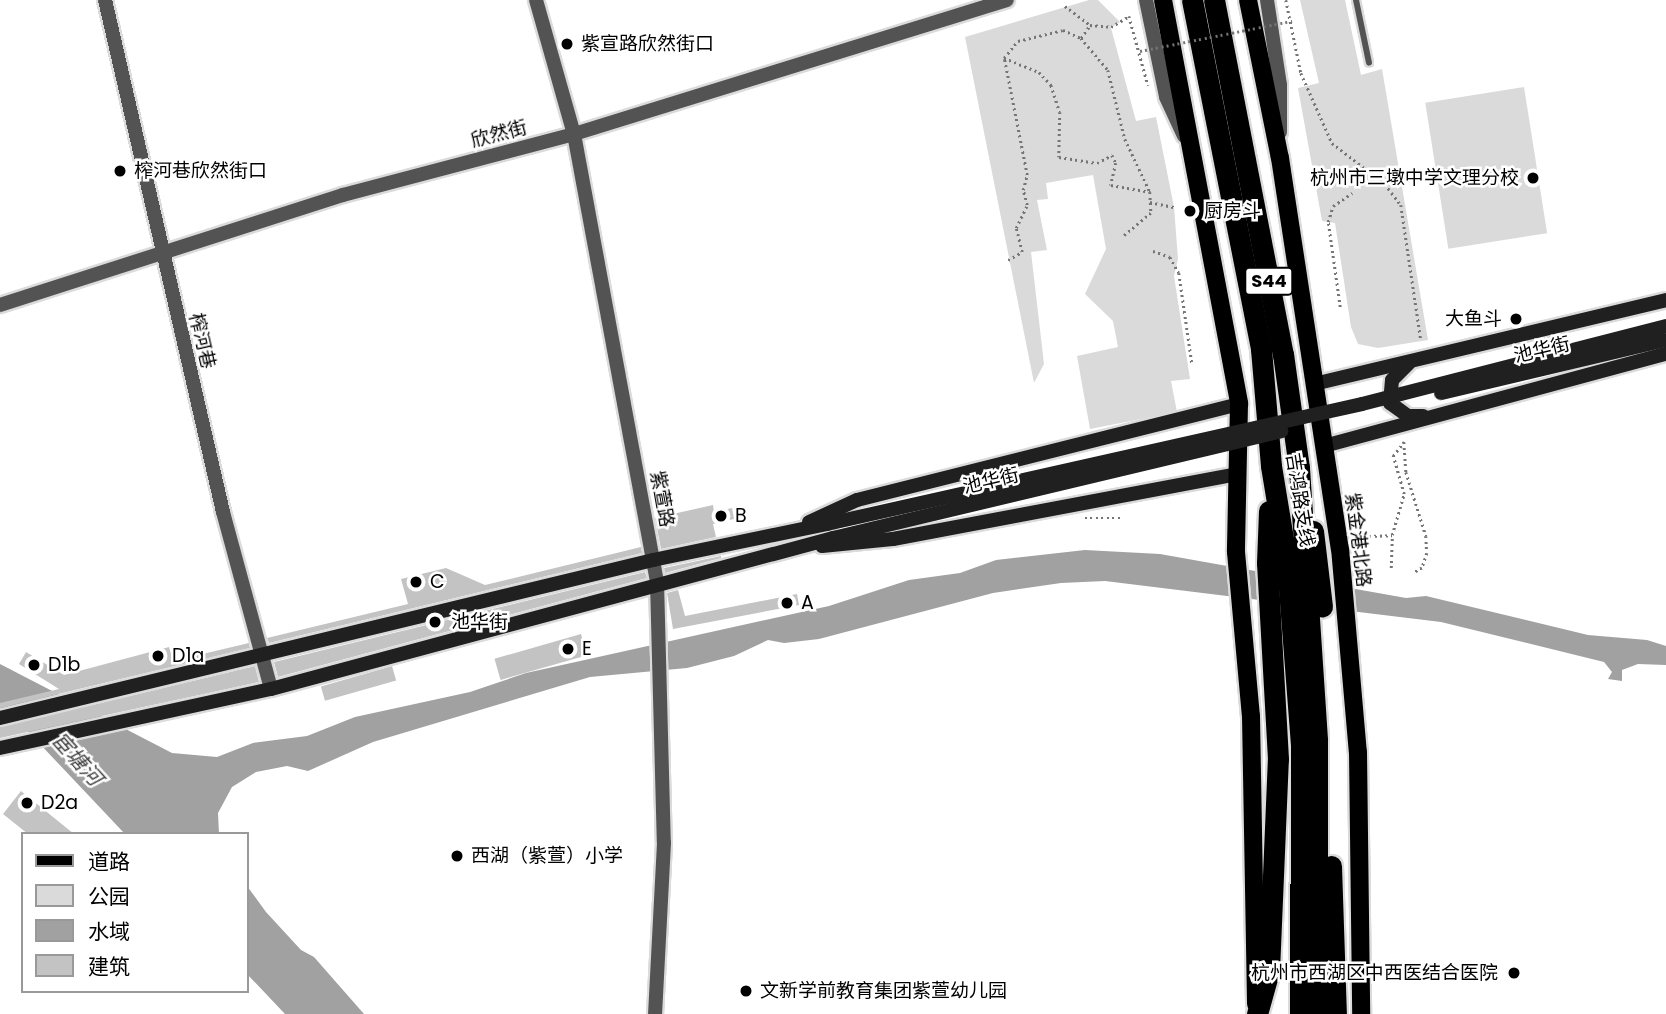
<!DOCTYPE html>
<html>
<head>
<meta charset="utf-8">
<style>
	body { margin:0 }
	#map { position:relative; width:1666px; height:1014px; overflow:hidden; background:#fff; font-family:Poppins,"Noto Sans SC",sans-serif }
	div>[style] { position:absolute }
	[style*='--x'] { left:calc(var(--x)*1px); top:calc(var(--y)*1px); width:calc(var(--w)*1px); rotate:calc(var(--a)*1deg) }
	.green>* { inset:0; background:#dadada; transform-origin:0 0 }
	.water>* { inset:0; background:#a1a1a1 }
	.building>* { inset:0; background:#c3c3c3; transform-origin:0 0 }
	.path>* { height:2.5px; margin-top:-1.25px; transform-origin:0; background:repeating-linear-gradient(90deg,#757575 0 2px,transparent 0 5.5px) }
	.roads { filter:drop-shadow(2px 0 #dbdbdb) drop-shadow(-2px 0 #dbdbdb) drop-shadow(0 2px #dbdbdb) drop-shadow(0 -2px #dbdbdb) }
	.service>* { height:6px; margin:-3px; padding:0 3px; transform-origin:3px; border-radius:3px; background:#535353 }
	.tertiary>* { height:14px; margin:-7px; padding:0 7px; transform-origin:7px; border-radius:7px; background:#535353 }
	.secondary>* { height:14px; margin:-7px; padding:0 7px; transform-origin:7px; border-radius:7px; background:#202020 }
	.primary>* { height:18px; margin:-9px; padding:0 9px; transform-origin:9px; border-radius:9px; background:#000 }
	.motorway>* { height:21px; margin:-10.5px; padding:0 10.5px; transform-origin:10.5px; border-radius:10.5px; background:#000 }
	.path-bridge>* { height:2.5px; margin-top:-1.25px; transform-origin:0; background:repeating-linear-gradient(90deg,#757575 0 2px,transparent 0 5.5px) }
	.secondary-bridge>* { height:14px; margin:-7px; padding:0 7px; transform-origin:7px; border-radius:7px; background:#202020 }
	.dots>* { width:19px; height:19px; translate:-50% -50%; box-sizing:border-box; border:4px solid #fff; border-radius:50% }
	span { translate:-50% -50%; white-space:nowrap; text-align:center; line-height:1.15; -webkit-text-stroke:5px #fff; paint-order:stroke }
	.shield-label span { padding:2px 5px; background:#fff; border:2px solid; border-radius:5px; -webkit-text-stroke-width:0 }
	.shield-label { font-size:18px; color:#000; font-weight:700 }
	.poi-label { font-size:19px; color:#000 }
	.left { translate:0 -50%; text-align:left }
	.right { translate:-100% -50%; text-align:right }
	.street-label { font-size:19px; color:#000 }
	.water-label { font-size:21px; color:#424242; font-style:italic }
	.legend { position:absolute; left:21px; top:832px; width:228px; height:161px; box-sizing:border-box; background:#fff; border:2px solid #999; margin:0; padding:9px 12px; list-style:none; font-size:21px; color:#000 }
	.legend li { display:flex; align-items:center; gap:14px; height:35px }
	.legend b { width:35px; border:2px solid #999 }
</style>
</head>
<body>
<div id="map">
	<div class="green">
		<div style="clip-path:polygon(1089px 0,1098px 0,1120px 22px,1111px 28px,1136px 121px,1156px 117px,1174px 207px,1178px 259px,1174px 276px,1190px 379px,1171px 381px,1177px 412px,1090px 429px,1077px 356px,1118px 347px,1113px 321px,1085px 294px,1106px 249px,1093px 175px,1046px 183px,1048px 199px,1037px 200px,1047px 250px,1031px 252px,1044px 364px,1034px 383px,965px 37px)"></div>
		<div style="clip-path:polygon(1300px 0,1345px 0,1361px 75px,1382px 69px,1428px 340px,1378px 348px,1358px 344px,1351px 327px,1335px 223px,1322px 221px,1298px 88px,1319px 83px)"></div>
		<div style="left:1524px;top:87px;width:148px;height:100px;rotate:81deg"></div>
	</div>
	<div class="water">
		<div style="clip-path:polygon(1085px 550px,1160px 554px,1406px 598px,1426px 596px,1588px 635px,1647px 640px,1666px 646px,1666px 665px,1638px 664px,1622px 670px,1622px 681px,1608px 679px,1612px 672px,1604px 662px,1441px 622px,1105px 581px,1061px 583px,993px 593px,819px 639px,784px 643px,768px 640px,734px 656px,687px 668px,590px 677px,373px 742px,308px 771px,287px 766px,256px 772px,232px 787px,218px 813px,219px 834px,125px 834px,21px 724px,0 713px,0 664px,172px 753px,217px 757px,253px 743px,307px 736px,355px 717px,470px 692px,526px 673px,829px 606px,909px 580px,960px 573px,996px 560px)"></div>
		<div style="clip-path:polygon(247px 886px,266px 912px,301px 950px,314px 957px,364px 1014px,285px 1014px,247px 974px)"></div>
	</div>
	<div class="building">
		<div style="clip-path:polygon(713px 505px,714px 512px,732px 508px,734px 519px,713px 524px,716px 537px,661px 549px,655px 518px)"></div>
		<div style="clip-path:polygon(641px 547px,642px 553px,269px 643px,267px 638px,408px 604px,401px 579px,446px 568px,485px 585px)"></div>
		<div style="clip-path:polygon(721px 556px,721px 558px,665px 573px,664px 568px)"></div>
		<div style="clip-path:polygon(645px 572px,647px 578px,278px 677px,274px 662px)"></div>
		<div style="clip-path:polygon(678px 590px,685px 616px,797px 594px,799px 605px,673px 629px,667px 593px)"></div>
		<div style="left:581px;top:634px;width:22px;height:90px;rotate:74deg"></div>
		<div style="clip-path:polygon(249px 643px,250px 648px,0 708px,0 703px,59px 689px,19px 664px,26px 652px,64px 675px,169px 647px,173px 661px)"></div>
		<div style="clip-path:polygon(255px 666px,259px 682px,0 738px,0 727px)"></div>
		<div style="left:392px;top:666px;width:15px;height:74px;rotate:74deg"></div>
		<div style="clip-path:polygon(21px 791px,74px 834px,28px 834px,3px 814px)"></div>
	</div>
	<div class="path">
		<div style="--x:1286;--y:0;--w:75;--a:78.4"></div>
		<div style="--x:1301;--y:73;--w:77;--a:66.1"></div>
		<div style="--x:1332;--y:143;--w:67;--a:37.7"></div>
		<div style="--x:1385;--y:184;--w:26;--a:53"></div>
		<div style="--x:1401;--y:205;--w:137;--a:81.6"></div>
		<div style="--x:1065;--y:6;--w:31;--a:37"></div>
		<div style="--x:1090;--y:25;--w:21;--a:5"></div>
		<div style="--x:1111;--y:27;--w:21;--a:-31"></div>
		<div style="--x:1129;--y:16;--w:72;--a:74.6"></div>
		<div style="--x:1081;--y:38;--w:16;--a:-55"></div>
		<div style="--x:1004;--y:58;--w:38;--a:22"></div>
		<div style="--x:1039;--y:72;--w:18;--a:47"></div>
		<div style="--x:1051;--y:85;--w:28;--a:72"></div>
		<div style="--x:1060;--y:112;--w:45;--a:91.3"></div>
		<div style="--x:1059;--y:157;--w:38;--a:9"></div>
		<div style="--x:1097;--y:163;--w:17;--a:-28"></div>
		<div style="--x:1112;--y:155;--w:9;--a:63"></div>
		<div style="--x:1116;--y:163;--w:23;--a:103"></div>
		<div style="--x:1111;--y:185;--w:40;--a:10"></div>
		<div style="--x:1150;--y:202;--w:25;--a:12"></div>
		<div style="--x:1153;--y:251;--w:18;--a:19"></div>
		<div style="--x:1170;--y:257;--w:18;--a:61"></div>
		<div style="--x:1179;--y:273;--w:91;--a:81.8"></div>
		<div style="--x:1008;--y:260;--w:16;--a:-30"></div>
		<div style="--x:1022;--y:252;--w:25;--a:-104"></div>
		<div style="--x:1016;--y:228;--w:25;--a:-64"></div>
		<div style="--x:1027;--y:205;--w:16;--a:-105"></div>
		<div style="--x:1023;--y:190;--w:16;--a:-75"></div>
		<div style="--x:1027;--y:175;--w:119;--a:-101.1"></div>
		<div style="--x:1004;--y:58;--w:22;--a:-51"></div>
		<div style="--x:1018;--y:41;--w:46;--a:-13.7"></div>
		<div style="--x:1063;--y:30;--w:20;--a:24"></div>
		<div style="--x:1081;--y:38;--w:42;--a:49.8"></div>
		<div style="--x:1108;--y:70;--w:71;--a:76.2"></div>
		<div style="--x:1125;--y:139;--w:59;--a:64.7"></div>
		<div style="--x:1150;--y:192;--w:21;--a:87"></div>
		<div style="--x:1151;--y:213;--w:35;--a:140"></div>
		<div style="--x:1340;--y:307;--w:86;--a:-98"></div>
		<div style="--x:1328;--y:222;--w:17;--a:-73"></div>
		<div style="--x:1333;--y:206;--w:23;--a:-34"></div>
		<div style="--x:1404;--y:442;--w:30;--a:86"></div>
		<div style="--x:1406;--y:472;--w:67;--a:72.6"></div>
		<div style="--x:1426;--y:536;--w:17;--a:87"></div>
		<div style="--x:1427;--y:553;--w:16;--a:108"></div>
		<div style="--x:1422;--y:568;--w:8;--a:150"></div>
		<div style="--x:1085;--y:518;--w:35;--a:0"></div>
		<div style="--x:1369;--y:536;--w:23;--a:-2"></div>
		<div style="--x:1392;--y:535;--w:43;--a:-73.7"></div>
		<div style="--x:1404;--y:494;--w:40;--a:-106"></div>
		<div style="--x:1393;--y:456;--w:18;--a:-52"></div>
		<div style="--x:1391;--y:568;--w:33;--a:-88"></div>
	</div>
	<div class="roads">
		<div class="service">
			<div style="--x:1356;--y:0;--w:64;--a:78.3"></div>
		</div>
		<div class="tertiary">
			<div style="--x:105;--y:0;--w:525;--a:77.02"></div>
			<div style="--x:223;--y:512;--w:183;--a:74.8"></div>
			<div style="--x:536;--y:0;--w:139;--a:74.2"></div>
			<div style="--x:574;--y:134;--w:456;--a:79.5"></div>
			<div style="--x:657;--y:582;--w:261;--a:88.5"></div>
			<div style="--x:664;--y:843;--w:171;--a:93"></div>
			<div style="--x:1146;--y:0;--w:99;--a:78.3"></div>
			<div style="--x:1166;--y:97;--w:43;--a:65.2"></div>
			<div style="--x:1267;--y:0;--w:86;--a:81.3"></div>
			<div style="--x:1280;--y:85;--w:47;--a:90"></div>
			<div style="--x:0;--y:305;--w:360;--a:-17.8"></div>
			<div style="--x:343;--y:195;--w:239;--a:-14.8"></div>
			<div style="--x:574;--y:134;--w:453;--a:-17.2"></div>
		</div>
		<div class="secondary">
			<div style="--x:1409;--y:363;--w:24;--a:135"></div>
			<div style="--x:1392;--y:380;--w:23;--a:95"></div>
			<div style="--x:1390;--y:403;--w:22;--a:36"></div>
			<div style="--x:1408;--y:416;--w:15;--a:0"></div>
			<div style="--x:1314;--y:384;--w:362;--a:-13.4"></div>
			<div style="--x:1324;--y:446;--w:354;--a:-15.1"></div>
			<div style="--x:809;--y:522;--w:53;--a:-24.6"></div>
			<div style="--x:857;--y:500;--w:394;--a:-14.1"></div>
			<div style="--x:822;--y:546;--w:71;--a:-5.6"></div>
			<div style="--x:893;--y:539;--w:350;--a:-10.7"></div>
			<div style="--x:0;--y:718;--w:672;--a:-13.6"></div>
			<div style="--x:653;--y:560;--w:178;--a:-11.7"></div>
			<div style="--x:0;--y:748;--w:277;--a:-12.3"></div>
			<div style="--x:271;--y:689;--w:582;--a:-15.04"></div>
		</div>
		<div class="primary">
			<div style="--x:1163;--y:0;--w:411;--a:79.3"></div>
			<div style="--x:1239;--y:404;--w:148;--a:91.2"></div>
			<div style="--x:1236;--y:552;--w:165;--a:84.8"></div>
			<div style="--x:1251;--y:716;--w:288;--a:89"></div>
			<div style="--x:1248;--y:0;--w:161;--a:78.6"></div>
			<div style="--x:1280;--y:158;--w:395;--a:81.3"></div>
			<div style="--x:1340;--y:548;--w:205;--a:85"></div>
			<div style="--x:1358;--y:752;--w:262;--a:89.3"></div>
		</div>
		<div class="motorway">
			<div style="--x:1192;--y:0;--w:356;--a:78.8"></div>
			<div style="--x:1261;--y:349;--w:117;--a:85.1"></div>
			<div style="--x:1271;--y:466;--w:98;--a:80.6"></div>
			<div style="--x:1287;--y:563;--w:185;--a:85.6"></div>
			<div style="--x:1301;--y:747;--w:267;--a:90.2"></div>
			<div style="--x:1214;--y:0;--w:361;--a:79"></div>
			<div style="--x:1283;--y:354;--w:115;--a:82"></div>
			<div style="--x:1299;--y:468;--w:273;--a:86.2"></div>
			<div style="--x:1317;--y:740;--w:274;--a:90"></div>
			<div style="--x:1313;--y:531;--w:76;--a:83.2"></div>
			<div style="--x:1331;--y:866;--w:148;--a:88.1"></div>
			<div style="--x:1257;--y:1014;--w:45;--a:-74.4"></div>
			<div style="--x:1269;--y:971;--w:212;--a:-87.6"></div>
			<div style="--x:1278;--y:759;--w:196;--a:-93.2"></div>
			<div style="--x:1267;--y:563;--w:52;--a:-87.8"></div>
		</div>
	</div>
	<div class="path-bridge">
		<div style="--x:1140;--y:51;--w:155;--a:-11.2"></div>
	</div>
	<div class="secondary-bridge">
		<div style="--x:1441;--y:393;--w:231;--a:-13.3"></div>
		<div style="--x:827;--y:524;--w:548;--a:-12.64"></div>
		<div style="--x:1362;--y:404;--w:314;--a:-14.4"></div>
		<div style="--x:833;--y:538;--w:461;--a:-13.4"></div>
	</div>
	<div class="dots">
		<div style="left:567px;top:44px;background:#000"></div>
		<div style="left:120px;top:171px;background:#000"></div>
		<div style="left:1533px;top:178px;background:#000"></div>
		<div style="left:1190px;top:211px;background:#000"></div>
		<div style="left:1516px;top:319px;background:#000"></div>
		<div style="left:721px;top:516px;background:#000"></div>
		<div style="left:416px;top:582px;background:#000"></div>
		<div style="left:787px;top:603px;background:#000"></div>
		<div style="left:435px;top:622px;background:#000"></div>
		<div style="left:568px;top:649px;background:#000"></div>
		<div style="left:158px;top:656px;background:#000"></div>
		<div style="left:34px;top:665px;background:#000"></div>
		<div style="left:27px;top:803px;background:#000"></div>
		<div style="left:457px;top:856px;background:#000"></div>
		<div style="left:1514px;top:973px;background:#000"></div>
		<div style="left:746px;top:991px;background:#000"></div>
	</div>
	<div class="shield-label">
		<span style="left:1269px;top:281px">S44</span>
	</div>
	<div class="poi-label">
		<span class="left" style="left:581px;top:44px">紫宣路欣然街口</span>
		<span class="left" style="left:134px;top:171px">榨河巷欣然街口</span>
		<span class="right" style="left:1519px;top:178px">杭州市三墩中学文理分校</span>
		<span class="left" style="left:1204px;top:211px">厨房斗</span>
		<span class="right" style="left:1502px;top:319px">大鱼斗</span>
		<span class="left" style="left:735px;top:516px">B</span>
		<span class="left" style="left:430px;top:582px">C</span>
		<span class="left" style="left:801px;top:603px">A</span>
		<span class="left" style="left:451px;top:622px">池华街</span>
		<span class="left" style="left:582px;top:649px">E</span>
		<span class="left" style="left:172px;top:656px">D1a</span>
		<span class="left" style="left:48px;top:665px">D1b</span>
		<span class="left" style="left:41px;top:803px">D2a</span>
		<span class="left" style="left:471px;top:856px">西湖（紫萱）小学</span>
		<span class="right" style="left:1498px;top:973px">杭州市西湖区中西医结合医院</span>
		<span class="left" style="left:760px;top:991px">文新学前教育集团紫萱幼儿园</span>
	</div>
	<div class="street-label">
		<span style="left:499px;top:134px;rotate:-15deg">欣然街</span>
		<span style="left:202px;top:341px;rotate:77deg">榨河巷</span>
		<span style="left:1542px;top:350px;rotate:-13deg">池华街</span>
		<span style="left:991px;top:481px;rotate:-13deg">池华街</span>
		<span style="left:662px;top:499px;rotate:80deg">紫萱路</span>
		<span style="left:1300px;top:500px;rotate:81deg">吉鸿路支线</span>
		<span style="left:1358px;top:540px;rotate:83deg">紫金港北路</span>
	</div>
	<div class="water-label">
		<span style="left:77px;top:759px;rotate:48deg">宦塘河</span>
	</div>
	<ul class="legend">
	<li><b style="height:9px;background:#000"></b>道路</li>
	<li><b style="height:19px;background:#dadada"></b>公园</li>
	<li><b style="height:19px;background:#a1a1a1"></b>水域</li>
	<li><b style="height:19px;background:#c3c3c3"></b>建筑</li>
	</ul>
</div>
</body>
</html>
